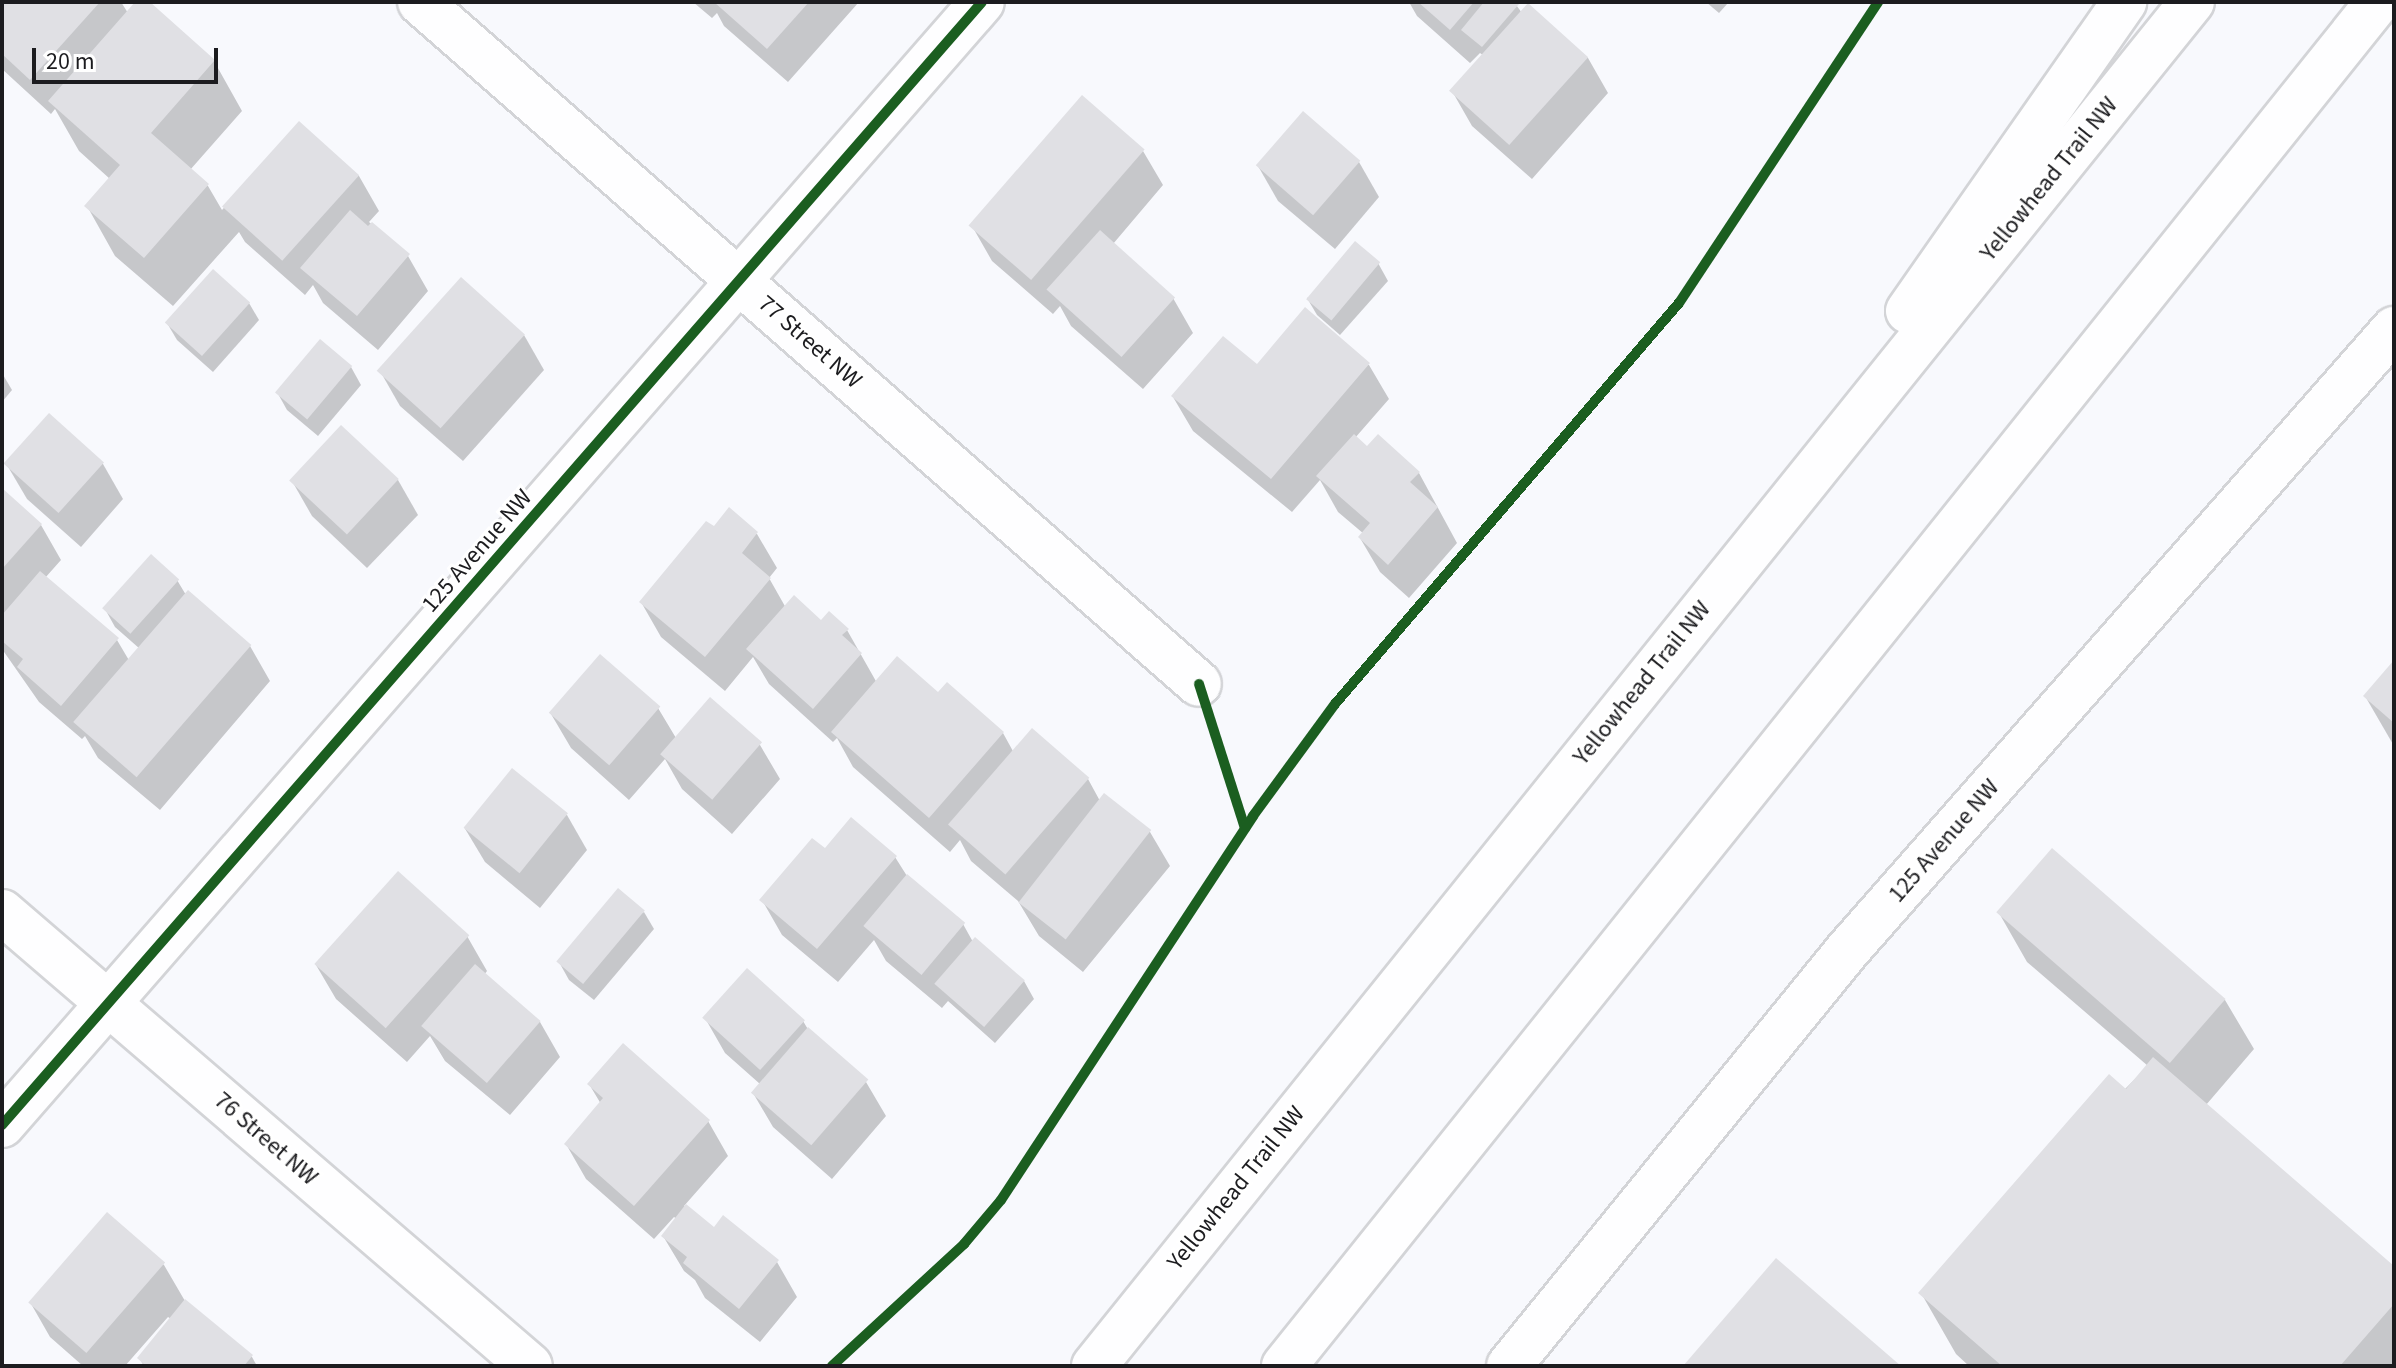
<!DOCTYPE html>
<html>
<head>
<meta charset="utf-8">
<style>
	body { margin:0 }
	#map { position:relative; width:2396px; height:1368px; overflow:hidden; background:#f8f9fd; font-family:"Source Sans 3",sans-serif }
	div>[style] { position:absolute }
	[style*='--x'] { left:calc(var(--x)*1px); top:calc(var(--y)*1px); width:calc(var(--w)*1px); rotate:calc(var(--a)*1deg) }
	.shadow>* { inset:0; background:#0003 }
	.building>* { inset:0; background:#e0e0e4; transform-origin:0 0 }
	.roads { filter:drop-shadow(2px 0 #d3d4d7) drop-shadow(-2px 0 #d3d4d7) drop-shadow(0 2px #d3d4d7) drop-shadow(0 -2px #d3d4d7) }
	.minor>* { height:44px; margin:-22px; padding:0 22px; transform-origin:22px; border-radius:22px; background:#fefeff }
	.tertiary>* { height:44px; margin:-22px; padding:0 22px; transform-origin:22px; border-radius:22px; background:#fefeff }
	.motorway>* { height:44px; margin:-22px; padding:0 22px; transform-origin:22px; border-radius:22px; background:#fefeff }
	.cycleway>* { height:10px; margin:-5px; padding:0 5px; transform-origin:5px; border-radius:5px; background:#1b5e20 }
	span { translate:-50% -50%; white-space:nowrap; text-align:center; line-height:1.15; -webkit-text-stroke:6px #fff; paint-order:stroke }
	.street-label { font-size:24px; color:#1c1c1f }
	.frame { position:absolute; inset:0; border:4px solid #1c1c1f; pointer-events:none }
	.scale { position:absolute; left:32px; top:48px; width:186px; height:36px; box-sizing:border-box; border:4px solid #1c1c1f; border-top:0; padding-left:10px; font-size:24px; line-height:28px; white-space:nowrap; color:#1c1c1f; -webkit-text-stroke:6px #fff; paint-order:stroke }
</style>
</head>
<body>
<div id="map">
	<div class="shadow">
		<div style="clip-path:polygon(2px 2px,121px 2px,128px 13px,138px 2px,147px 2px,214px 61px,242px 111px,190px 170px,208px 186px,222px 210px,299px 123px,359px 176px,379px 211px,369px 222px,408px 256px,428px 291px,378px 350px,323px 303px,313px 285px,305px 295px,245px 242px,239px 232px,173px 306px,115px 256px,87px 206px,110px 179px,79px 151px,55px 109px,51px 114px,2px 69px)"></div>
		<div style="clip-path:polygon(693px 2px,859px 2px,788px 82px,724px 26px,717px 13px,712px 18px)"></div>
		<div style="clip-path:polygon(1409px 2px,1514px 2px,1522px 13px,1528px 6px,1588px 58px,1608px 93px,1532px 179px,1472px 126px,1452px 91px,1484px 56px,1480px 53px,1470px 63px,1417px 16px)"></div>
		<div style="clip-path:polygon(1706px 2px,1729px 2px,1719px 13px)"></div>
		<div style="clip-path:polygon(1143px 151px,1163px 185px,1113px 244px,1173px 298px,1193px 333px,1143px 389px,1071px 326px,1060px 306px,1053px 314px,992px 261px,972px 226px)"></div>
		<div style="clip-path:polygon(1359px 162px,1379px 197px,1335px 249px,1278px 201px,1258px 166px)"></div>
		<div style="clip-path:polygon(1378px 263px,1388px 281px,1340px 335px,1317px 315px,1307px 298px)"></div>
		<div style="clip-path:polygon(249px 303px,259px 320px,213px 372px,177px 340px,167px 323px)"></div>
		<div style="clip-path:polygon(524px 335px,544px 370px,463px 461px,400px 406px,380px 371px)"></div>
		<div style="clip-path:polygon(320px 341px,351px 367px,361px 385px,318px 436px,287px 410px,277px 392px)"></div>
		<div style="clip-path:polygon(1369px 365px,1389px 399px,1355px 438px,1367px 449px,1419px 473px,1457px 543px,1409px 598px,1380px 572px,1360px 538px,1364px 534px,1338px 512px,1320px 480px,1292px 512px,1193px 431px,1173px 397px,1257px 367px)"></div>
		<div style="clip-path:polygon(2px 373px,12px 390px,2px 402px)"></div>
		<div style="clip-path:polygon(49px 416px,103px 464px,123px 499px,81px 547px,27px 499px,7px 465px)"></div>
		<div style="clip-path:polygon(398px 480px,418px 515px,367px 568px,312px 516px,292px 481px)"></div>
		<div style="clip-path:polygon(2px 491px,41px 525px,61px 560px,45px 578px,117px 640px,130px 662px,140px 649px,115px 627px,105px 609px,177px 580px,186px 595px,250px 646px,270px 681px,160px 810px,98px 758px,85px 736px,82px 739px,39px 702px,2px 649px)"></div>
		<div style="clip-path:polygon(714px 529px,757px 534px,777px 568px,769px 578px,786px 608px,847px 630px,877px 683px,939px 695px,1003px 733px,1014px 753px,1088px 779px,1100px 801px,1150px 832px,1170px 866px,1083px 972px,1039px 936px,1018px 901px,971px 861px,960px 840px,950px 852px,853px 767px,837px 738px,833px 742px,769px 684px,753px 657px,725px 691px,661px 637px,641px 602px)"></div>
		<div style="clip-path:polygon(2394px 663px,2394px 746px,2365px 696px)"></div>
		<div style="clip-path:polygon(658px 708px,676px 738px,760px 745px,780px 779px,732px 834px,682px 789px,665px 759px,629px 800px,571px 748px,551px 714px)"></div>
		<div style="clip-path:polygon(567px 815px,587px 850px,540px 908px,485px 862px,464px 827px)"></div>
		<div style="clip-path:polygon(825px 851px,895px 857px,907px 876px,963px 924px,973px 942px,1024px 981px,1034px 999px,995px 1043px,948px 1001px,942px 1008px,886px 961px,874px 940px,838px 982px,782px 935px,762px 900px)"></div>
		<div style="clip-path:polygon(644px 912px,654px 929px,594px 1000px,569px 980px,559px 962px)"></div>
		<div style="clip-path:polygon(1999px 913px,2225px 1000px,2254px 1049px,2206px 1105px,2394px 1268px,2394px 1366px,1969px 1366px,1956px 1354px,1921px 1293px,2148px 1066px,2027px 962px)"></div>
		<div style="clip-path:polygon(467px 936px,487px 971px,484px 975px,540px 1022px,560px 1057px,510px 1115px,445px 1061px,430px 1036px,407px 1062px,336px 999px,316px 965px)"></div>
		<div style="clip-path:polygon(705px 1018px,803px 1021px,809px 1031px,866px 1082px,886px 1116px,832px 1179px,773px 1127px,753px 1093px,760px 1084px,725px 1053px)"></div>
		<div style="clip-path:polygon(589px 1084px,708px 1121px,728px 1156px,684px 1206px,714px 1230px,777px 1262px,797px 1297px,760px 1342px,705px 1298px,695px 1280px,684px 1271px,663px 1236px,677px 1219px,674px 1217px,654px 1239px,586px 1179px,566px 1144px,601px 1104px)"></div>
		<div style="clip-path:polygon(107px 1215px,164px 1265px,185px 1301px,252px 1357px,257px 1366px,144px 1366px,139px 1358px,171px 1319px,168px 1317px,125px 1366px,83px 1366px,50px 1337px,30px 1302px)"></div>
	</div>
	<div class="building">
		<div style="clip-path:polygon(2px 2px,100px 2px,30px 80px,2px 54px)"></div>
		<div style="clip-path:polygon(135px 2px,150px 2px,215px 60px,151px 133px,209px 184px,144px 258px,84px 206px,120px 165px,48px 101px)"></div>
		<div style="clip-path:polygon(714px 2px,809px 2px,767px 49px)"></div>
		<div style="clip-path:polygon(1418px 2px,1474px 2px,1450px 30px)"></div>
		<div style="clip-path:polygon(1484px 2px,1519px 4px,1482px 47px,1461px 30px)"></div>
		<div style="left:1528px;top:3px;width:81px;height:118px;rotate:42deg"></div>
		<div style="left:1082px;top:95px;width:83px;height:173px;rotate:41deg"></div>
		<div style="left:1303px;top:111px;width:76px;height:72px;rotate:41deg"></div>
		<div style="left:299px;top:121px;width:81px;height:115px;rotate:42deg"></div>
		<div style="clip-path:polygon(350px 210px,368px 226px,372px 222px,410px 254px,357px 316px,300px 268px)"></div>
		<div style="left:1100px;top:230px;width:101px;height:80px;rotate:42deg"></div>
		<div style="left:1355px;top:241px;width:33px;height:76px;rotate:40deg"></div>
		<div style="left:213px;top:269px;width:50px;height:72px;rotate:42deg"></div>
		<div style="left:461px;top:277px;width:86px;height:126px;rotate:42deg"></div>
		<div style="clip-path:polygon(1305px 307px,1370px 363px,1271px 479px,1171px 396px,1223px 336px,1257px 364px)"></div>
		<div style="left:320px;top:339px;width:42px;height:70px;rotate:40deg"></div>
		<div style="left:49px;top:413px;width:74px;height:68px;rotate:42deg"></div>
		<div style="left:341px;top:425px;width:79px;height:76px;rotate:43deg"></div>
		<div style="clip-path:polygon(1354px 434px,1367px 446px,1378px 434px,1420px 472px,1410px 482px,1438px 507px,1388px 565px,1358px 537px,1370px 523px,1316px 476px)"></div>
		<div style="clip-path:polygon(2px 488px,42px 524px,2px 569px)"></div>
		<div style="clip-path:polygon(729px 507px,758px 532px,742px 553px,771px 578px,705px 657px,639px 602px,706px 521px,714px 526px)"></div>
		<div style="left:151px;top:554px;width:38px;height:73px;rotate:42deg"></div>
		<div style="clip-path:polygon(40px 571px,119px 638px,61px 706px,17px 667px,23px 659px,2px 641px,2px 615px)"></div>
		<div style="left:188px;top:590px;width:84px;height:175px;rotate:41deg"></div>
		<div style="clip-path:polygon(794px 595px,821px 620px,829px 611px,849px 629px,842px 635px,862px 653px,813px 709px,746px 649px)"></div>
		<div style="left:600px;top:654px;width:80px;height:78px;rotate:41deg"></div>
		<div style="clip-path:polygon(897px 656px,938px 692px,947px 682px,1004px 732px,929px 818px,831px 732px)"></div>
		<div style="clip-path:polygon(2394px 660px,2394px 723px,2363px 696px)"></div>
		<div style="left:710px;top:697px;width:69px;height:76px;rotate:41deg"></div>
		<div style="left:1032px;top:728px;width:76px;height:128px;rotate:41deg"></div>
		<div style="left:512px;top:768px;width:72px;height:77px;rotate:39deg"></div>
		<div style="left:1104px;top:793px;width:60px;height:139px;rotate:38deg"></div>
		<div style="clip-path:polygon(851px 817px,897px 856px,817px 949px,759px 900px,812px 838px,825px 848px)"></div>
		<div style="left:2052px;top:848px;width:230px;height:85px;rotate:41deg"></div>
		<div style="left:398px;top:871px;width:96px;height:125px;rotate:42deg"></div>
		<div style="left:907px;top:874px;width:76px;height:68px;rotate:40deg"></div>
		<div style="left:618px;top:888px;width:35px;height:96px;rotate:40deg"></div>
		<div style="left:975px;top:937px;width:66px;height:62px;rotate:41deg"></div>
		<div style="left:475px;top:964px;width:87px;height:82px;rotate:41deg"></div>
		<div style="left:747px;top:968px;width:78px;height:67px;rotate:42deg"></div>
		<div style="left:808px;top:1027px;width:80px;height:87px;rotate:41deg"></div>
		<div style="clip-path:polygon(623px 1043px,710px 1120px,634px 1206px,564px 1144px,603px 1098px,587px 1084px)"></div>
		<div style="clip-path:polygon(2153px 1057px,2394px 1266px,2394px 1304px,2340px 1366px,2002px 1366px,1918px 1293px,2109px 1074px,2126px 1089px)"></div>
		<div style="clip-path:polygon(686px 1204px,714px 1227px,723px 1215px,779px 1260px,739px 1309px,683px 1263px,687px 1257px,661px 1236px)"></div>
		<div style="left:107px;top:1212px;width:77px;height:120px;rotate:41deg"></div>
		<div style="clip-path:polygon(1776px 1258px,1901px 1366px,1683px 1366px)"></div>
		<div style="clip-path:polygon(185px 1299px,253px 1355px,244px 1366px,146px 1366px,137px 1358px)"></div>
	</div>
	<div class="roads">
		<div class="minor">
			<div style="--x:420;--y:2;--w:1035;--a:41.2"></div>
			<div style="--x:2;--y:912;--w:696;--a:40.69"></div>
			<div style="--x:2;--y:1125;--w:1490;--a:-48.89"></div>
		</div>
		<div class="tertiary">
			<div style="--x:1509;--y:1366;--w:534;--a:-50.85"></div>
			<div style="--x:1846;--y:952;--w:830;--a:-48.66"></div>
		</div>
		<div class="motorway">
			<div style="--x:1908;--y:311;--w:377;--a:-55"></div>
			<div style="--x:1094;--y:1366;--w:1751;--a:-51.17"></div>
			<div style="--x:1284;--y:1366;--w:1749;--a:-51.27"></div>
		</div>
	</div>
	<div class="cycleway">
		<div style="--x:1199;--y:684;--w:151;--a:72.3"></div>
		<div style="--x:2;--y:1125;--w:1490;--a:-48.89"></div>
		<div style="--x:832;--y:1366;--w:180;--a:-42.7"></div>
		<div style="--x:964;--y:1244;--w:57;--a:-49.9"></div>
		<div style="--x:1001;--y:1200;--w:459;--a:-56.7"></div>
		<div style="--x:1253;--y:816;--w:139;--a:-53.8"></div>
		<div style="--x:1335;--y:704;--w:528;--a:-49.38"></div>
		<div style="--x:1679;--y:303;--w:361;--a:-56.5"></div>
	</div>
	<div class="street-label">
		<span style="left:2049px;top:179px;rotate:-51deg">Yellowhead Trail NW</span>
		<span style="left:810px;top:342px;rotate:41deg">77 Street NW</span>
		<span style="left:477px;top:551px;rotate:-49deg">125 Avenue NW</span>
		<span style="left:1642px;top:683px;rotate:-51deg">Yellowhead Trail NW</span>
		<span style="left:1944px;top:841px;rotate:-49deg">125 Avenue NW</span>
		<span style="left:266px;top:1139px;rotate:41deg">76 Street NW</span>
		<span style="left:1236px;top:1188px;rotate:-51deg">Yellowhead Trail NW</span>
	</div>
	<div class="frame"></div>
	<div class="scale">20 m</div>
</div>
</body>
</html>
